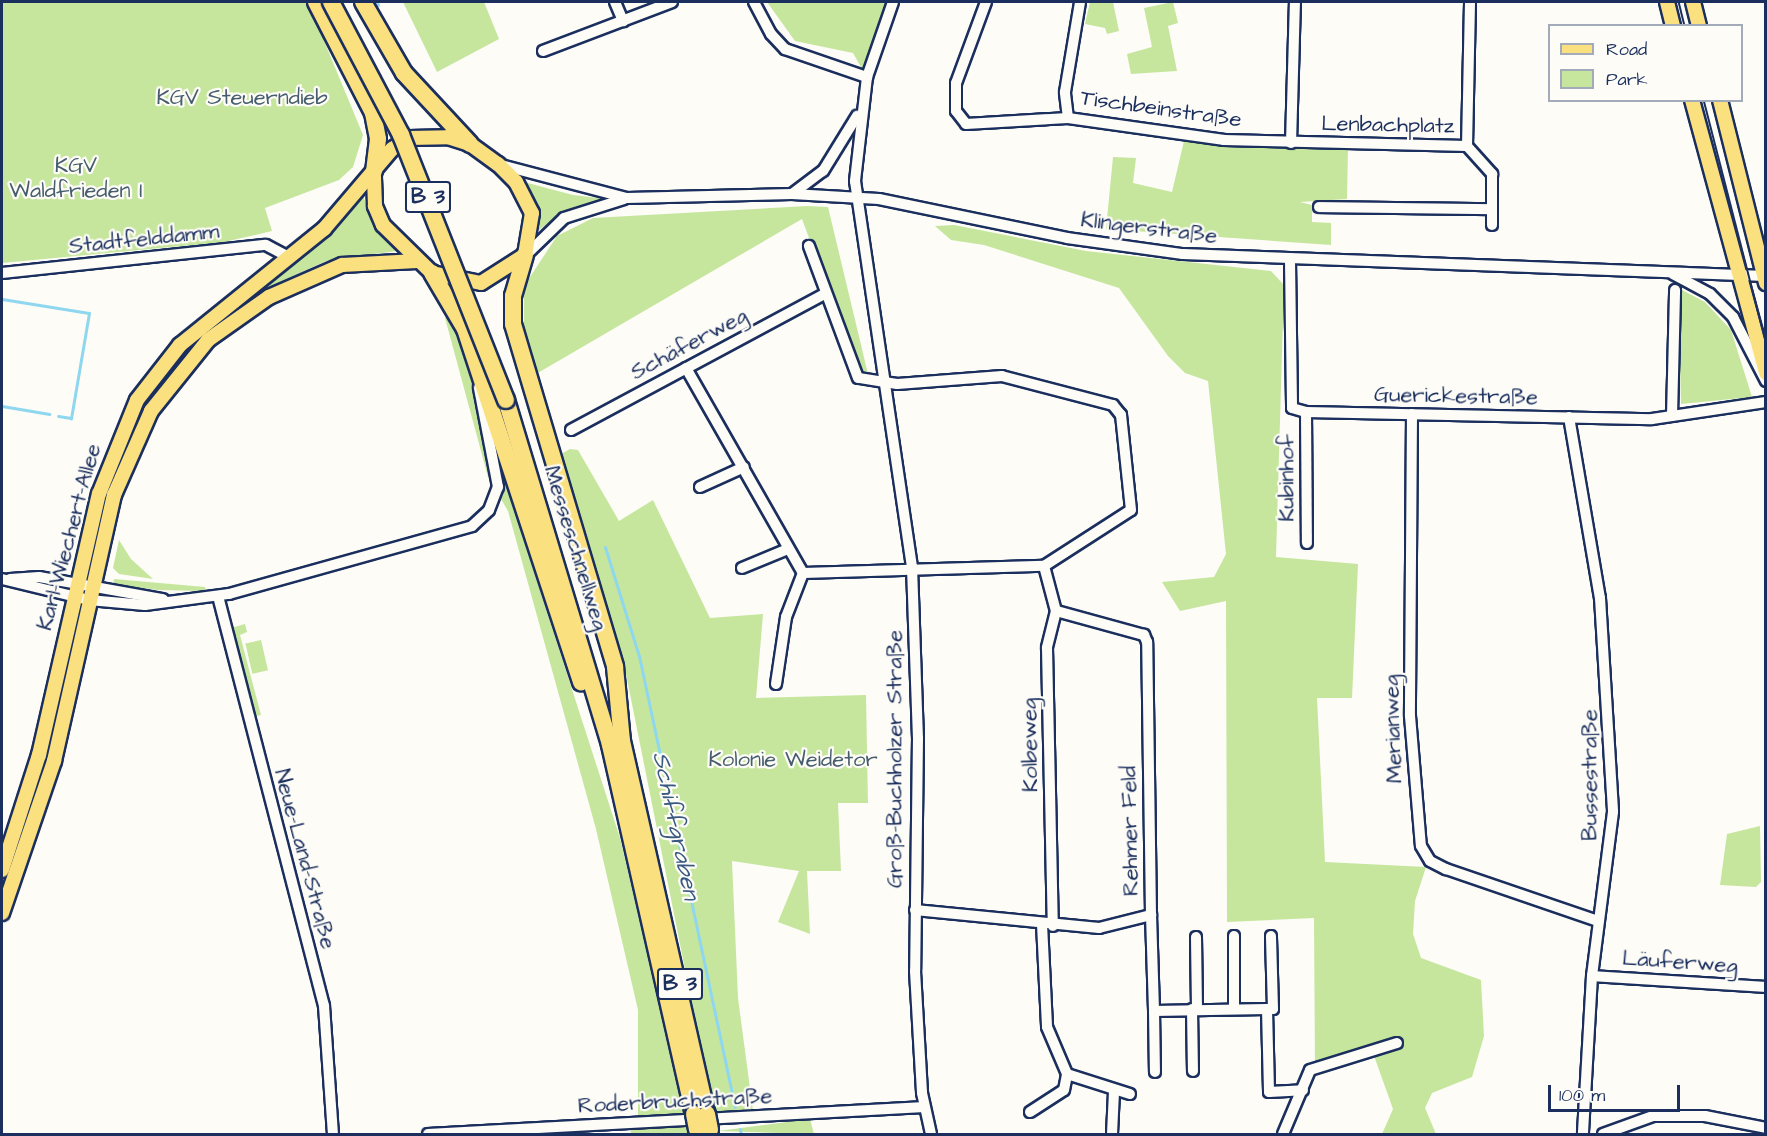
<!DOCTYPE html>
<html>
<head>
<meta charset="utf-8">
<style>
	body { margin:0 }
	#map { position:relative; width:1767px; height:1136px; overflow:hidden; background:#fdfcf7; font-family:"Architects Daughter",sans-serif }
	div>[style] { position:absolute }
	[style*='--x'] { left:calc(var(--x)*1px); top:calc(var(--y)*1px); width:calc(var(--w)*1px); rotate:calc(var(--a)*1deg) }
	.green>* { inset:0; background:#c6e69e; transform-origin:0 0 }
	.stream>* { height:3px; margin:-1.5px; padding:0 1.5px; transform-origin:1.5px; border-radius:1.5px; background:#8ed7ef }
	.roads { filter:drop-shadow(2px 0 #1b2f5e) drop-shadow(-2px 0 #1b2f5e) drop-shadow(0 2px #1b2f5e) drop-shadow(0 -2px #1b2f5e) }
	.minor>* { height:10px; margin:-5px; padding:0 5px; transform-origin:5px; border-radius:5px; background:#fdfcf7 }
	.major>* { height:14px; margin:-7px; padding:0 7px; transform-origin:7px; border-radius:7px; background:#fbe080 }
	.highway>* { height:16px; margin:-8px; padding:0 8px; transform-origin:8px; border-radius:8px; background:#fbe080 }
	.tram>* { height:1.5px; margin:-0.75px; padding:0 0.75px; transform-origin:0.75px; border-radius:0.75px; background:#1b2f5e }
	.bridges { filter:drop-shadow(2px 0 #1b2f5e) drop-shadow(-2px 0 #1b2f5e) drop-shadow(0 2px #1b2f5e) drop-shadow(0 -2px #1b2f5e) }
	.highway-bridge>* { height:16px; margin:-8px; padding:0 8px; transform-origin:8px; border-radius:8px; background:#fbe080 }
	span { translate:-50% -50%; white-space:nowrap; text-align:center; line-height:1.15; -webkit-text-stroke:4.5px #fdfcf7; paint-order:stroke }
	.shield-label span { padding:2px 4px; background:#fdfcf7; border:2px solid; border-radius:4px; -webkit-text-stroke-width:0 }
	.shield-label { font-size:21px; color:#1b2f5e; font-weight:700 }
	.park-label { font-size:22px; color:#465d6e }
	.street-label { font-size:22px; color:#1b2f5e }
	.water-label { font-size:24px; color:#385982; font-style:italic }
	.frame { position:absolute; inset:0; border:3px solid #1b2f5e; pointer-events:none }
	.legend { position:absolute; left:1548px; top:24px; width:195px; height:78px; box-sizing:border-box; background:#fdfcf7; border:2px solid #a3aaba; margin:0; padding:8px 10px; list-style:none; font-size:18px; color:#1b2f5e }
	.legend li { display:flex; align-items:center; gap:12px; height:30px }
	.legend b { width:30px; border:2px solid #a3aaba }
	.scale { position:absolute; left:1548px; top:1085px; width:132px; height:27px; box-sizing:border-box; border:3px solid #1b2f5e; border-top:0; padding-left:8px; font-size:18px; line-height:21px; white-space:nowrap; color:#1b2f5e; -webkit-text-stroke:4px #fdfcf7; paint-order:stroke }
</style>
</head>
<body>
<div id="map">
	<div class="green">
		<div style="clip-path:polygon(2px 2px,308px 2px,363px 135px,353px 167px,339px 180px,265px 208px,272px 231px,224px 242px,2px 263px)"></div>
		<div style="clip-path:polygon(403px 2px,484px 2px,499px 39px,437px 72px)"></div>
		<div style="clip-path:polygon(767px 2px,893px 2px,866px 76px,853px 53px,795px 41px)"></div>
		<div style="clip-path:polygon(1090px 2px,1113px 2px,1119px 31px,1107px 34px,1105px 28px,1085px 24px)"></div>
		<div style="clip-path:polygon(1173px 2px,1178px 23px,1168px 26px,1177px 71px,1131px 74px,1127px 54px,1152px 47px,1144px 8px)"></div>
		<div style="clip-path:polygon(1184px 141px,1348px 149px,1347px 199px,1300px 202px,1312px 205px,1312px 222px,1331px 223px,1331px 245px,1106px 229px,1113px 157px,1136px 158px,1133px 183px,1172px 192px)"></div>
		<div style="clip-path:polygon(524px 182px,573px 195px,607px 199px,564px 211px,539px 230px,538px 212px)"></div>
		<div style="clip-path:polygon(363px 196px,375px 224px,396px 251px,326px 261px,284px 280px,232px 312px,189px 351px,137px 425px,87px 565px,110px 481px,143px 399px,191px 339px,325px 237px)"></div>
		<div style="clip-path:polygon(807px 206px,828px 207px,868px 374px,858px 371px,802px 219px,536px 374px,524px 333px,524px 286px,557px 236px,593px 218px)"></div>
		<div style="clip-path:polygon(954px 225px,1086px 251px,1271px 271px,1284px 285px,1276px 557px,1358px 564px,1352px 698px,1317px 698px,1325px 862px,1426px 867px,1415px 901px,1413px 934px,1421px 958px,1481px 980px,1484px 1036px,1472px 1077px,1432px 1093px,1425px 1108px,1436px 1134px,1382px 1134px,1393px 1109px,1373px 1053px,1315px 1072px,1314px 918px,1227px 922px,1226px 601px,1180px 611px,1162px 582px,1214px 577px,1226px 554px,1208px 381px,1185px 373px,1168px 356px,1119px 288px,984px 245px,951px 240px,935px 226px)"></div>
		<div style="clip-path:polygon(1678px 288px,1705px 302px,1731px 330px,1752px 397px,1681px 404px)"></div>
		<div style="clip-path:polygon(451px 315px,620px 838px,690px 1134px,631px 1134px,630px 1124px,638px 1123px,638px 1010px,596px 829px,508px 511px,488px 477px,445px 318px)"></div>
		<div style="clip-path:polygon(570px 449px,578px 450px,619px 521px,653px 500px,710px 618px,763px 614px,756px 698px,866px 695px,868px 803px,838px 803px,841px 871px,807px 871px,810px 934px,778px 922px,799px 871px,732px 861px,738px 998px,753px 1111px,714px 1114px,625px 669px,561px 454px)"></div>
		<div style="clip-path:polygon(119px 540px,131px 559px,153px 579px,119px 574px,113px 568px)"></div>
		<div style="clip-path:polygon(114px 579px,205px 587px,206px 591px,158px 590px,113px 584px)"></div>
		<div style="clip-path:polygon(245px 624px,247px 632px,240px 635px,261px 715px,253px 717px,231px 628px)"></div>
		<div style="left:261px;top:640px;width:31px;height:16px;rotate:77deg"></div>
		<div style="clip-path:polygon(1760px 826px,1761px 882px,1756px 887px,1720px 885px,1727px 834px)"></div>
		<div style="clip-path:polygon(810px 1119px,814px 1134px,718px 1131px)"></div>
	</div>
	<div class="stream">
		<div style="--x:377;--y:2;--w:3;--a:72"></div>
		<div style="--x:2;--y:299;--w:88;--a:9.1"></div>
		<div style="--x:89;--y:313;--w:107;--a:99.7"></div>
		<div style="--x:71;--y:418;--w:13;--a:-171"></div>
		<div style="--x:2;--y:406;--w:48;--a:9.7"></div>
		<div style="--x:605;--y:547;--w:114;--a:72.7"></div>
		<div style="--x:639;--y:656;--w:461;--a:78"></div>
		<div style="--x:740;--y:1129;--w:5;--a:79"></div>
	</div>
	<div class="roads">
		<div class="minor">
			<div style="--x:615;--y:2;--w:21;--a:67"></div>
			<div style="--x:754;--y:2;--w:36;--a:62"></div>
			<div style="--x:771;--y:34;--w:21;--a:47"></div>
			<div style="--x:785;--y:49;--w:87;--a:18.9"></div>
			<div style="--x:893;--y:2;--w:79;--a:109.1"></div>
			<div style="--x:867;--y:77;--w:105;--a:96.6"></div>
			<div style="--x:855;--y:181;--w:390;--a:81.6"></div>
			<div style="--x:912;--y:567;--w:171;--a:88"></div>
			<div style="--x:918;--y:738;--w:233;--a:90.7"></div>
			<div style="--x:915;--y:971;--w:122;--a:86.7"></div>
			<div style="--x:922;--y:1093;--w:42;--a:77.6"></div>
			<div style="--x:986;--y:2;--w:86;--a:110.3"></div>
			<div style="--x:956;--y:83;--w:28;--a:90"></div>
			<div style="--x:956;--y:111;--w:16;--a:52"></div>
			<div style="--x:966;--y:124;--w:102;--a:-3.4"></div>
			<div style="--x:1068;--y:118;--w:158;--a:8"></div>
			<div style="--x:1224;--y:140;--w:243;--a:1.4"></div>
			<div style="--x:1467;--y:146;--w:38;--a:48"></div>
			<div style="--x:1492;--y:174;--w:51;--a:90"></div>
			<div style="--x:543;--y:51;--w:138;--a:-20.8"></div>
			<div style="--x:1068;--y:118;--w:26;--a:-97"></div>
			<div style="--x:1065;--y:92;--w:91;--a:-80.5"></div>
			<div style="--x:1291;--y:143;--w:141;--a:-88.4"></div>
			<div style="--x:1467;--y:146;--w:144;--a:-88.8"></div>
			<div style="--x:501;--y:165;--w:130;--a:14.7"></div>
			<div style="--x:627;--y:198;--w:165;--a:-1.4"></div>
			<div style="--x:792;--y:194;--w:87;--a:3.3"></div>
			<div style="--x:879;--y:199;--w:192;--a:11.7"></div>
			<div style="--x:1067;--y:238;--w:117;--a:7.9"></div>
			<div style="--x:1183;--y:254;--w:583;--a:2.16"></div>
			<div style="--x:792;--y:194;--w:39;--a:-37"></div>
			<div style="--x:823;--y:171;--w:65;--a:-58.3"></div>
			<div style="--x:1319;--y:207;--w:172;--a:0.7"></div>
			<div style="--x:526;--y:255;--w:53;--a:-44.2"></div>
			<div style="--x:564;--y:218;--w:63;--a:-17.6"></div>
			<div style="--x:1290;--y:261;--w:147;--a:89.2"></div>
			<div style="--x:1292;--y:408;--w:15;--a:16"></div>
			<div style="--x:1306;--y:412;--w:346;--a:1.2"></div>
			<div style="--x:1652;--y:419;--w:115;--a:-8.5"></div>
			<div style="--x:2;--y:273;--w:265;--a:-6.1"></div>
			<div style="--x:266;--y:245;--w:24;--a:28"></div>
			<div style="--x:1673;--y:274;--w:42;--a:28.4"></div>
			<div style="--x:1710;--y:294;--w:33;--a:45"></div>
			<div style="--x:1733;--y:317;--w:72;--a:62.7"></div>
			<div style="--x:686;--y:368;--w:236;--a:60.3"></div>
			<div style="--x:803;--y:573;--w:241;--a:-1.7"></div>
			<div style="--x:1044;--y:566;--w:103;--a:-32.8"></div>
			<div style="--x:1131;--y:510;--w:96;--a:-96"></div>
			<div style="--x:1121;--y:415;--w:13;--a:-129"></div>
			<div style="--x:1113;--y:405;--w:115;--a:-165.4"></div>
			<div style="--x:1002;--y:376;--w:105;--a:175.6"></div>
			<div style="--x:897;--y:384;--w:39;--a:-171"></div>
			<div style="--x:858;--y:378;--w:141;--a:-110.4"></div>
			<div style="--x:1306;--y:412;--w:131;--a:89.6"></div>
			<div style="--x:1412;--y:414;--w:302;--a:90.4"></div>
			<div style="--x:1410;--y:716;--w:130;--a:85.2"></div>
			<div style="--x:1421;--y:846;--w:17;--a:59"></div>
			<div style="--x:1430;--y:861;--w:18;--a:27"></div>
			<div style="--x:1446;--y:869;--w:161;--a:18.9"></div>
			<div style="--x:1672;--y:416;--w:126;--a:-88.6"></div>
			<div style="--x:1569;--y:417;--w:184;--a:80.3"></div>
			<div style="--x:1600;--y:598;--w:214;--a:86.5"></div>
			<div style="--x:1613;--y:812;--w:165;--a:97.3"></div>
			<div style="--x:1592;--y:976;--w:158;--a:93.3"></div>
			<div style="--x:571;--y:430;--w:289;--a:-28.2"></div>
			<div style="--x:700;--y:487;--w:48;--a:-24.4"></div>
			<div style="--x:1044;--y:566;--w:47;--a:75.1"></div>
			<div style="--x:1056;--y:611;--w:38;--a:104"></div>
			<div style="--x:1047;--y:648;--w:278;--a:88.8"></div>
			<div style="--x:742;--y:568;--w:50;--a:-22.4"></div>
			<div style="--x:2;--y:579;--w:89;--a:13.6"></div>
			<div style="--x:89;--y:600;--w:56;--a:5.1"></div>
			<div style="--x:145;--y:605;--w:85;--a:-7.5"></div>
			<div style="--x:229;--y:594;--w:252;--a:-15.6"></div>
			<div style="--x:472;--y:526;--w:23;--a:-43"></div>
			<div style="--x:489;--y:510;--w:25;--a:-69"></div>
			<div style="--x:498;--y:487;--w:101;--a:-100.9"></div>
			<div style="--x:10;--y:579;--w:29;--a:-4"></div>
			<div style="--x:39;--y:577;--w:126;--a:10.1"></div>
			<div style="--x:218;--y:596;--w:423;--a:75.5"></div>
			<div style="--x:324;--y:1006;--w:128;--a:86"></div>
			<div style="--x:776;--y:684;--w:68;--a:-81.5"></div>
			<div style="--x:786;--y:617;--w:47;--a:-68.9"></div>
			<div style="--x:915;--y:910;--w:185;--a:5.6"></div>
			<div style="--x:1099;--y:928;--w:54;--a:-14"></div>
			<div style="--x:1151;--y:915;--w:273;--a:-90.8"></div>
			<div style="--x:1147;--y:642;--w:8;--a:-113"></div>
			<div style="--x:1144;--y:635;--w:91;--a:-164.7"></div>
			<div style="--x:1151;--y:915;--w:96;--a:88.2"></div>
			<div style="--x:1154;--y:1011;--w:113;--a:-1"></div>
			<div style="--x:1267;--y:1009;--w:83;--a:88.6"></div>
			<div style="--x:1269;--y:1092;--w:34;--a:-3"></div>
			<div style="--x:1042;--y:924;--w:103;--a:87.2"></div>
			<div style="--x:1047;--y:1027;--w:51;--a:66.9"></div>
			<div style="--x:1067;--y:1074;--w:66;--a:17.6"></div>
			<div style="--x:1234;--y:936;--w:73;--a:90"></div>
			<div style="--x:1196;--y:937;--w:72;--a:89.2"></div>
			<div style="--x:1592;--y:976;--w:174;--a:3.6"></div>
			<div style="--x:1192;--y:1009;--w:62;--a:89.1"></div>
			<div style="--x:1267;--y:1009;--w:6;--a:0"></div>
			<div style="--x:1273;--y:1009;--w:73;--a:-91.6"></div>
			<div style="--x:1154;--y:1011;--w:61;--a:89.1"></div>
			<div style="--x:1030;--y:1112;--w:40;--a:-32.9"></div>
			<div style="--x:1064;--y:1090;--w:16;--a:-79"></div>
			<div style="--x:428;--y:1134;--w:497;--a:-3.1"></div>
			<div style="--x:1112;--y:1134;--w:43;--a:-87.3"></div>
			<div style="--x:1283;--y:1134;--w:69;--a:-67.1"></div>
			<div style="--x:1310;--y:1070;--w:91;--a:-17.2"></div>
			<div style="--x:1603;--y:1134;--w:53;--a:-19.8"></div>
			<div style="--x:1653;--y:1116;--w:52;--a:0"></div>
			<div style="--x:1705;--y:1116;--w:62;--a:11.1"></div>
		</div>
		<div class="major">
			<div style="--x:1667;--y:2;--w:25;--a:76"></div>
			<div style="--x:1693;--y:2;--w:25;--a:76"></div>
			<div style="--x:1692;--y:100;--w:283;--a:74.8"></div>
			<div style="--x:1720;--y:100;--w:189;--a:75.9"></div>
			<div style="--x:2;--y:870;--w:121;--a:-72.2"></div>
			<div style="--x:39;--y:755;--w:268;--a:-77.1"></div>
			<div style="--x:99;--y:494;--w:101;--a:-68"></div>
			<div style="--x:137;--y:400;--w:70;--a:-52"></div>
			<div style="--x:180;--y:345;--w:185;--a:-38.9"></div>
			<div style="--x:324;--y:229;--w:105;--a:-49.6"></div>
			<div style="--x:392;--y:149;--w:20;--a:-33"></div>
			<div style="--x:409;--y:138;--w:39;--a:-1"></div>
			<div style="--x:448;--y:137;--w:23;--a:18"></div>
			<div style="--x:470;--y:144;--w:34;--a:36"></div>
			<div style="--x:498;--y:164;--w:25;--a:45"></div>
			<div style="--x:516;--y:182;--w:35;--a:63"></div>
			<div style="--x:532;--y:213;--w:43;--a:99.5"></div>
			<div style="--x:525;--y:255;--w:52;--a:147.5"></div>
			<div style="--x:481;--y:283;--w:50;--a:-168.5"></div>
			<div style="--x:432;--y:273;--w:69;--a:-135.6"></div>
			<div style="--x:383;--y:225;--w:21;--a:-113"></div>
			<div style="--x:375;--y:206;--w:35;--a:-92"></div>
			<div style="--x:2;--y:913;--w:161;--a:-71.1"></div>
			<div style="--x:54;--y:761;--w:273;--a:-77.3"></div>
			<div style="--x:114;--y:495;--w:92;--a:-66.2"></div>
			<div style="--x:151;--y:411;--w:91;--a:-51.2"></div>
			<div style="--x:208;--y:340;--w:75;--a:-35.2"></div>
			<div style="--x:269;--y:297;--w:80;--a:-23.7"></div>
			<div style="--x:342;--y:265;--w:75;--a:-3.1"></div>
		</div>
		<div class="highway">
			<div style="--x:316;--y:2;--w:125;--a:62.8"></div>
			<div style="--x:373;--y:113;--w:26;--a:79"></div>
			<div style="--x:378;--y:139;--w:32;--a:97"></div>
			<div style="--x:363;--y:2;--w:82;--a:60"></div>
			<div style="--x:404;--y:73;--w:97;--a:47.1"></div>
			<div style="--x:525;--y:255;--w:43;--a:106.3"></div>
			<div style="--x:513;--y:296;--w:28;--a:90"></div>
			<div style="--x:513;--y:324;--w:358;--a:73.4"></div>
			<div style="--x:615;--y:667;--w:74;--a:84.6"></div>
			<div style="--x:622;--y:741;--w:383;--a:77.2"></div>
			<div style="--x:432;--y:273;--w:65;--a:59.5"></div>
			<div style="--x:465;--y:329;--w:372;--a:71.8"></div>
			<div style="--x:506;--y:400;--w:360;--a:73.2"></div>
			<div style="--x:610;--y:745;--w:378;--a:77.2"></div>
		</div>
	</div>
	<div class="tram">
		<div style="--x:1679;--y:2;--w:25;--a:76"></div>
		<div style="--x:1704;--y:100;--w:250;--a:75.6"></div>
	</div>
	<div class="bridges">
		<div class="highway-bridge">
			<div style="--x:331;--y:2;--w:150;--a:62.2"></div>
			<div style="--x:401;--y:135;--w:285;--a:68.4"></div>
			<div style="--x:694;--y:1114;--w:16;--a:79"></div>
			<div style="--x:707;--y:1114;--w:16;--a:79"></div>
		</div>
	</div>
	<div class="shield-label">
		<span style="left:428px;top:197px">B 3</span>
		<span style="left:680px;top:984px">B 3</span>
	</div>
	<div class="park-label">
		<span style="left:242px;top:98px">KGV Steuerndieb</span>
		<span style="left:76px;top:178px">KGV<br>Waldfrieden I</span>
		<span style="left:793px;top:760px">Kolonie Weidetor</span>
	</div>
	<div class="street-label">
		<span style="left:1161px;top:109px;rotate:8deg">Tischbeinstraße</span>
		<span style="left:1388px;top:125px;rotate:1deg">Lenbachplatz</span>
		<span style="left:1149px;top:228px;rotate:7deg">Klingerstraße</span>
		<span style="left:144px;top:239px;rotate:-6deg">Stadtfelddamm</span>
		<span style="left:689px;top:344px;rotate:-28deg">Schäferweg</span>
		<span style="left:1456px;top:396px;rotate:1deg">Guerickestraße</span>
		<span style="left:1287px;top:478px;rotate:-90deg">Kubinhof</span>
		<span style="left:69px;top:537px;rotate:-75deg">Karl-Wiechert-Allee</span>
		<span style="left:576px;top:548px;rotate:73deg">Messeschnellweg</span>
		<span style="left:1393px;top:729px;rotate:-92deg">Merianweg</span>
		<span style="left:1030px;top:745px;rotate:-91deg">Kolbeweg</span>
		<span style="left:895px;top:759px;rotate:-90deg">Groß-Buchholzer Straße</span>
		<span style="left:1590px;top:775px;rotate:-90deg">Bussestraße</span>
		<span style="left:1130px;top:831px;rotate:-91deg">Rehmer Feld</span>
		<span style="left:305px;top:859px;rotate:75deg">Neue-Land-Straße</span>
		<span style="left:1680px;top:962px;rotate:4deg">Läuferweg</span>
		<span style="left:675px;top:1101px;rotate:-3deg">Roderbruchstraße</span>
	</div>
	<div class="water-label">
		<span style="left:675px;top:826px;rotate:78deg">Schiffgraben</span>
	</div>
	<div class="frame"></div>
	<ul class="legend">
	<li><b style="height:8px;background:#fbe080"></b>Road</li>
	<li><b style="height:16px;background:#c6e69e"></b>Park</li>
	</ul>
	<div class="scale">100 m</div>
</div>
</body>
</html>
